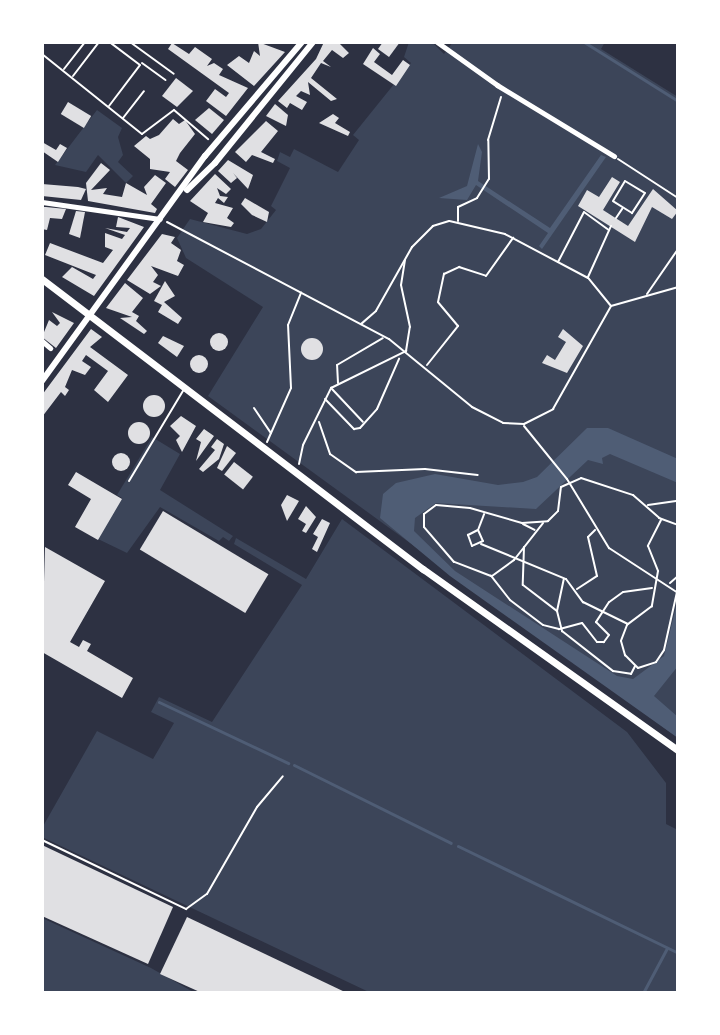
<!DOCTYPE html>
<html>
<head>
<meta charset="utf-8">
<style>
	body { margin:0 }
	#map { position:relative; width:720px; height:1035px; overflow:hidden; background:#2d3142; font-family:Montserrat,sans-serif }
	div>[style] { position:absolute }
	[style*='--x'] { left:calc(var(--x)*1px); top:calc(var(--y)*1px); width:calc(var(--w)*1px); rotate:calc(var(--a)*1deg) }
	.green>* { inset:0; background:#3c4559 }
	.water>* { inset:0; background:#4f5d75 }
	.stream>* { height:3px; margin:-1.5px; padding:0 1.5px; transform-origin:1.5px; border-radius:1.5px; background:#4f5d75 }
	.building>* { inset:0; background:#e0e0e3; transform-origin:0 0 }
	.round { border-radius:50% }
	.path>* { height:2px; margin:-1px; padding:0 1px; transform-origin:1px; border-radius:1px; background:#fff }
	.service>* { height:2px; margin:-1px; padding:0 1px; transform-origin:1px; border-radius:1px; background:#fff }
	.minor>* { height:5px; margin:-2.5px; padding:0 2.5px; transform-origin:2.5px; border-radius:2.5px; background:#fff }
	.tertiary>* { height:6px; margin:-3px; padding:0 3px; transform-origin:3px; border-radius:3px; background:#fff }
	.secondary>* { height:7px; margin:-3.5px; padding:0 3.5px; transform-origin:3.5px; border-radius:3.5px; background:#fff }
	span { translate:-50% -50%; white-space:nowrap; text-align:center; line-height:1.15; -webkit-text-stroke:7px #fff; paint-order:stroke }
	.frame { position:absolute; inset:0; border:44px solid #fff; pointer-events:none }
</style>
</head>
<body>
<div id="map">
	<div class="green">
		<div style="clip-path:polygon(409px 42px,432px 42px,444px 54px,453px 42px,605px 42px,601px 49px,678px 97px,678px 738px,208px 396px,263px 307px,186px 258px,177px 238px,190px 219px,247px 234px,261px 229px,276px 210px,271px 206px,290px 168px,277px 161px,280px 152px,290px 157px,294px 149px,338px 172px,359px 140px,353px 135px,411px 63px,404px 57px)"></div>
		<div style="clip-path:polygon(97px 110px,122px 128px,118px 137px,123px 155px,118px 162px,133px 176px,126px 183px,98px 155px,86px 172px,55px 165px)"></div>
		<div style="clip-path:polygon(152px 437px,180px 454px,160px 490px,233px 536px,229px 541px,223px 537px,219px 541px,160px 507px,127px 553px,98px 539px,122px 498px,117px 495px)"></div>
		<div style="clip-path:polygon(342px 519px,627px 732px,666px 783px,666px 824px,678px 830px,678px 993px,371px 993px,42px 837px,42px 828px,97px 731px,153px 759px,174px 723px,151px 712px,159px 697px,212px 722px,302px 585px,234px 544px,236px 538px,306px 579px)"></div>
		<div style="clip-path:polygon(42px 918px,151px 968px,195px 993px,42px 993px)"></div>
	</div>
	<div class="water">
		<div style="clip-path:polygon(478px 144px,482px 152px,478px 181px,550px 228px,601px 155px,606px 157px,542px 249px,539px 246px,548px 233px,476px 185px,467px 200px,439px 198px,467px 186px)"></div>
		<div style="clip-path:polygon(587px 428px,608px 428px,678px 459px,678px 483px,610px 454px,602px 458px,603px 464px,588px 460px,536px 509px,436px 503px,415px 518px,414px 531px,455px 571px,617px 676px,633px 679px,664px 656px,678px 599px,678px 666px,654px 696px,678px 717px,678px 738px,450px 576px,380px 518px,383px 494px,396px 483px,435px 474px,498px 485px,523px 482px,537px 477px)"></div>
	</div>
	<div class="stream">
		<div style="--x:584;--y:42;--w:111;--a:32.1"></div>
		<div style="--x:159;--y:702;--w:143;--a:25.3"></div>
		<div style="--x:294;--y:765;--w:175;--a:26.4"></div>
		<div style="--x:458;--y:846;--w:245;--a:25.9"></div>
		<div style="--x:643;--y:993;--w:51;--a:-61.9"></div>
	</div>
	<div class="building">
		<div style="clip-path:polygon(258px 42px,285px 52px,254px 86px,227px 65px,239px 56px,249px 63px,254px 51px,260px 56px)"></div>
		<div style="clip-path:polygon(324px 42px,338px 42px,349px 53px,343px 58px,332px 50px,323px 61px,331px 67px,321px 63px,311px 78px,337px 99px,331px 101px,308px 82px,310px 95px,301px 91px,296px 96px,307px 102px,302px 110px,290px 103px,287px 108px,278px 101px,316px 59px)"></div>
		<div style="clip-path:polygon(383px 42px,400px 42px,389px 57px,378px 49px)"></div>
		<div style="clip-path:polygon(172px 43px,189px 54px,195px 47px,212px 59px,207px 66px,214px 63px,223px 69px,219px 75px,248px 88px,226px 116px,206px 101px,215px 89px,226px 97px,229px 93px,168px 49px)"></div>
		<div style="clip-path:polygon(373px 48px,380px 54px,374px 62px,392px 75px,403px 60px,410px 65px,396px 86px,363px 64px)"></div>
		<div style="clip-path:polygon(176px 78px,193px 91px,177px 107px,162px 96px)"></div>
		<div style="left:68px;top:102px;width:27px;height:14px;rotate:31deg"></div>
		<div style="clip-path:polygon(275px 104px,288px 115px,286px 126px,266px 116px)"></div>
		<div style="clip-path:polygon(209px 108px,224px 120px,212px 134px,195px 120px)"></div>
		<div style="clip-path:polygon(333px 114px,339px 118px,335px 123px,350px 132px,348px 136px,319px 123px)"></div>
		<div style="clip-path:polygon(173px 119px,179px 124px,185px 120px,195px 134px,180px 153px,176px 161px,188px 170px,175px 187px,165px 179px,170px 172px,150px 169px,150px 159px,134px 146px,146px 136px,150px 139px,159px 135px)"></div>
		<div style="clip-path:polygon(266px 121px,278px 131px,261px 152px,275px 159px,273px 163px,252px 155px,246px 162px,235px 152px)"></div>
		<div style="clip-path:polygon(42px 142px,56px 150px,60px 144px,67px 148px,58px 162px,42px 151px)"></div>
		<div style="clip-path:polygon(228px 160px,253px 175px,248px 189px,233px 173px,237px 178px,231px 183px,218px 171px)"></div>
		<div style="clip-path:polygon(101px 163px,110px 170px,91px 190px,107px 188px,103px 194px,122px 197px,126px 183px,147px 195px,144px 187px,155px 175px,166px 183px,151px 204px,157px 209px,155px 213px,88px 201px,86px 183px)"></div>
		<div style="clip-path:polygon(215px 174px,231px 189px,226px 194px,217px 188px,220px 196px,228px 197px,224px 203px,218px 198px,215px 203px,233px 208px,227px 218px,234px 223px,231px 227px,203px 222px,208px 213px,190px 201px)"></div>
		<div style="clip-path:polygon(612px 177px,620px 182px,603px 210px,628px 226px,653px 189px,678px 211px,672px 219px,652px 207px,635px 242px,578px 206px,587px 190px,599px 197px)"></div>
		<div style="clip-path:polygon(42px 184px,78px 187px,86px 189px,81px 200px,42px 196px)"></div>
		<div style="clip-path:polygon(245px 198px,269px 212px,267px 222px,252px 215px,241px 204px)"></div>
		<div style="clip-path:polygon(42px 207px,46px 207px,66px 209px,62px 219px,50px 218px,47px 230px,42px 229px)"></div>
		<div style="clip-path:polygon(76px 211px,85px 212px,80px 238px,69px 234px)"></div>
		<div style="clip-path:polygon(118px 217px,144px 227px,94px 296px,62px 277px,72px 267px,93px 279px,96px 275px,45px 255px,50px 243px,103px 263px,113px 250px,105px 247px,105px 233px,122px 239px,125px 235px,105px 228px,127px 232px,130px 228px,116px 227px)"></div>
		<div style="clip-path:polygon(162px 234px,175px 237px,171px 243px,181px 250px,177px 261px,184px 265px,178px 276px,151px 266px,158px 275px,153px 282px,161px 286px,150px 294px,127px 280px)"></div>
		<div style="clip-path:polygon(165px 281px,175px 296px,164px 302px,182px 318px,178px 324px,158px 312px,162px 305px,154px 301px)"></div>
		<div style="clip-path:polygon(125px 283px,143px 298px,132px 312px,139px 316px,136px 321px,147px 331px,144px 334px,120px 318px,132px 317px,106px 308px)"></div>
		<div style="clip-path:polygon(52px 312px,74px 323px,56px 348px,42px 337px,49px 320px,57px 326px,60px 323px)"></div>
		<div style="clip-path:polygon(91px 329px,102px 337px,90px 347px,128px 375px,108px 402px,94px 390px,108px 371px,86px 355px,82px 361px,91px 367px,85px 375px,72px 370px,65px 387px,69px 390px,65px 396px,61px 392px,42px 417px,42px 395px)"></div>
		<div style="clip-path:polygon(563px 329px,583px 346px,567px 373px,542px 363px,547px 355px,555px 360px,566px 342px,558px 337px)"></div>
		<div class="round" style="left:210px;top:333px;width:18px;height:18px"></div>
		<div style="clip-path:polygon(163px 336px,184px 346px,177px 357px,158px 343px)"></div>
		<div class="round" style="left:301px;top:338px;width:22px;height:22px"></div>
		<div class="round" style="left:190px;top:355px;width:18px;height:18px"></div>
		<div class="round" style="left:143px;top:395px;width:22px;height:22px"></div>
		<div style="clip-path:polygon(181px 416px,196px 426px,182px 452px,176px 440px,180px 436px,170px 426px)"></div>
		<div class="round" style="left:128px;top:422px;width:22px;height:22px"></div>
		<div style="clip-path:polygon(204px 429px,214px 436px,196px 461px,201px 442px,196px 439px)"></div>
		<div style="clip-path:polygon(217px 439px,224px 444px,219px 459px,203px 472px,199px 469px,215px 450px,211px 447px)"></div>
		<div style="clip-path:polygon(227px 446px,236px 453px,222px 471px,217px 468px)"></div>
		<div class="round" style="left:112px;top:453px;width:18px;height:18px"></div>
		<div style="left:234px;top:462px;width:24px;height:16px;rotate:38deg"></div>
		<div style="clip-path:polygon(76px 472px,122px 499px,98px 540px,75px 527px,91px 499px,68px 485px)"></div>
		<div style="clip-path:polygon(287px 495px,299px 501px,287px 521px,281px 505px)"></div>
		<div style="clip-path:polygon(306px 506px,316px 517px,306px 533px,302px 531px,306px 524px,298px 519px)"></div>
		<div style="left:163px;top:511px;width:123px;height:45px;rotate:31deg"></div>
		<div style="clip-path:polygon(322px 519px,330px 523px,317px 552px,312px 549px,318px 537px,313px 534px)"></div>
		<div style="clip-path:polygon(45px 547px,105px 581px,70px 642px,79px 647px,83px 640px,91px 644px,87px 651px,133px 678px,122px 698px,42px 652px)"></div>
		<div style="clip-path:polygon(42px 845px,173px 907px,148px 964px,42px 916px)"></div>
		<div style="clip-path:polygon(187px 917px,347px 993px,202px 993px,160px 974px)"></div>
	</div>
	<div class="path">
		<div style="--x:130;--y:42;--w:54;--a:36"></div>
		<div style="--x:42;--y:54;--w:128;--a:38.7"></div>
		<div style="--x:142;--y:134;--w:40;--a:-37"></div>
		<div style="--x:174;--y:110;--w:45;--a:40.5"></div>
		<div style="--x:142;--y:63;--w:29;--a:36"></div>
		<div style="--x:64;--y:69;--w:34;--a:-52"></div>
		<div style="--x:73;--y:76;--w:43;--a:-52.6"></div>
		<div style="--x:109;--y:106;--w:51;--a:-52.9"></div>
		<div style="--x:140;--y:65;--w:38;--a:-143"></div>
		<div style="--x:123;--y:118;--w:34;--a:-52"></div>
		<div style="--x:618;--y:159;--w:72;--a:33"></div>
		<div style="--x:625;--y:181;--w:23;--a:31"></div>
		<div style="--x:645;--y:193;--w:24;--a:123"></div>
		<div style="--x:632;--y:213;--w:22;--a:-148"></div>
		<div style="--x:613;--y:201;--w:23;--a:-59"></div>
		<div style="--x:616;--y:218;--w:11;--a:-56"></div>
		<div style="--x:458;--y:221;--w:14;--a:-90"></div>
		<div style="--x:458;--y:207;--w:21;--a:-25"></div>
		<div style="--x:477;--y:198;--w:22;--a:-58"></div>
		<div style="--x:489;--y:179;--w:39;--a:-91"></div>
		<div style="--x:488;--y:140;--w:45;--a:-73.2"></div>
		<div style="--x:167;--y:222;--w:251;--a:27.8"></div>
		<div style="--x:389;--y:339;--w:107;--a:39.3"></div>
		<div style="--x:472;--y:407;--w:35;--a:27"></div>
		<div style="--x:503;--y:423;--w:21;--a:3"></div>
		<div style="--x:524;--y:424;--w:33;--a:-27"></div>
		<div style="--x:553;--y:409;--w:118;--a:-60.6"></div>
		<div style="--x:611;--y:306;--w:36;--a:-129"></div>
		<div style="--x:588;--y:278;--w:94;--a:-152.1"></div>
		<div style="--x:505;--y:234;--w:57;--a:-166.9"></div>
		<div style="--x:449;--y:221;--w:17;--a:163"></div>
		<div style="--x:433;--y:226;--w:30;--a:135"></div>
		<div style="--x:412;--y:247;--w:73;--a:119.4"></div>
		<div style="--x:376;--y:311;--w:20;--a:139"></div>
		<div style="--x:558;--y:262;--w:56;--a:-62.5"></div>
		<div style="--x:584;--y:212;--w:31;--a:36"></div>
		<div style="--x:588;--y:277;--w:56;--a:-65.7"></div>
		<div style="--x:647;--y:294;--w:55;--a:-55.4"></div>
		<div style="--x:611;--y:306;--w:70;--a:-15.8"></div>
		<div style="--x:427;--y:365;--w:50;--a:-51.5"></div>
		<div style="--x:458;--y:326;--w:31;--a:-130"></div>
		<div style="--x:438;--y:302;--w:29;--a:-78"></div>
		<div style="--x:444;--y:274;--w:17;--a:-25"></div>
		<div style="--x:459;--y:267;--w:28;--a:18"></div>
		<div style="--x:486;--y:276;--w:47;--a:-54.6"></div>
		<div style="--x:338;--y:383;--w:18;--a:-93"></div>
		<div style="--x:337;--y:365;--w:53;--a:-30.4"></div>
		<div style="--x:332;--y:389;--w:45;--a:46.8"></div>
		<div style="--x:325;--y:399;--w:42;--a:46"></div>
		<div style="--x:354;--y:429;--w:6;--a:-9"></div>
		<div style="--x:360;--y:428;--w:25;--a:-48"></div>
		<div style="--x:377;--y:409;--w:55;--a:-66.3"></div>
		<div style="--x:254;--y:408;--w:30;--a:56"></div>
		<div style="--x:319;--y:422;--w:34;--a:71"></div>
		<div style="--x:330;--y:454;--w:32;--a:35"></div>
		<div style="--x:356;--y:472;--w:69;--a:-2.5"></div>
		<div style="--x:425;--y:469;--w:53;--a:6.5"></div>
		<div style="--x:524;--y:426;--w:68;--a:50.9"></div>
		<div style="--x:567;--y:479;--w:81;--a:58.7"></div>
		<div style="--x:609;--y:548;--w:82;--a:33.1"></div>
		<div style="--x:267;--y:442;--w:59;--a:-66"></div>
		<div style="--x:291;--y:388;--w:63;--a:-92.7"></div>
		<div style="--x:288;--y:325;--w:35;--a:-68"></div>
		<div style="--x:299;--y:464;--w:19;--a:-78"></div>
		<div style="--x:303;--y:445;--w:64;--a:-63.8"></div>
		<div style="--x:331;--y:388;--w:84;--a:-26.3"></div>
		<div style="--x:406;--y:351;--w:24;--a:-81"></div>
		<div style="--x:410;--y:327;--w:43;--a:-102.1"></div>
		<div style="--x:401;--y:285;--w:25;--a:-81"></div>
		<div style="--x:648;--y:505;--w:30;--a:-8"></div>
		<div style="--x:661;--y:520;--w:29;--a:117"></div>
		<div style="--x:648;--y:546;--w:27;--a:68"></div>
		<div style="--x:658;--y:571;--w:36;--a:100"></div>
		<div style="--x:652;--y:606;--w:31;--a:143"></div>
		<div style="--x:627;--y:625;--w:17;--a:111"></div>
		<div style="--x:621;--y:641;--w:15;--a:74"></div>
		<div style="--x:625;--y:655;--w:18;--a:45"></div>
		<div style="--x:638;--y:668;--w:19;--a:-18"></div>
		<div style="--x:656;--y:662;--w:14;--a:-56"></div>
		<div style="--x:664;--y:650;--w:59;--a:-77.4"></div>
		<div style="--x:523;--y:524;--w:13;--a:27"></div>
		<div style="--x:478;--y:530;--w:12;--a:66"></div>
		<div style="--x:483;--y:541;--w:12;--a:156"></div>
		<div style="--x:472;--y:546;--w:12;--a:-110"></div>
		<div style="--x:468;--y:535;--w:11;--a:-27"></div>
		<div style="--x:478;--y:530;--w:17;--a:-69"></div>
		<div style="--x:481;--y:544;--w:92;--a:22.4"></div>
		<div style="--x:566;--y:579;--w:29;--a:54"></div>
		<div style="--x:583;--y:602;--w:50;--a:26.1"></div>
		<div style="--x:524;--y:547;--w:38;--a:92"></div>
		<div style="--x:523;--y:585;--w:43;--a:37.4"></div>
		<div style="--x:557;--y:611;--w:21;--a:76"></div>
		<div style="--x:562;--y:631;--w:65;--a:38.1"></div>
		<div style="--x:613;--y:671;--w:18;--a:9"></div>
		<div style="--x:631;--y:674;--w:9;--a:-63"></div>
		<div style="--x:492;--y:576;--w:27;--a:-36"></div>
		<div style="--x:514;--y:560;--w:47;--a:-51.9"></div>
		<div style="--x:670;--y:583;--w:11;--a:-41"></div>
		<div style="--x:652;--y:588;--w:29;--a:172"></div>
		<div style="--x:623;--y:592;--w:17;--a:144"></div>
		<div style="--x:609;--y:602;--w:24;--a:123"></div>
		<div style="--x:596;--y:622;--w:18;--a:45"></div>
		<div style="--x:609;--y:635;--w:9;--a:126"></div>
		<div style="--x:604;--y:642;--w:7;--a:180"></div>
		<div style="--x:597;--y:642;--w:24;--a:-128"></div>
		<div style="--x:582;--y:623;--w:24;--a:165"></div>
		<div style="--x:559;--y:629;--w:16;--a:-166"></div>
		<div style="--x:543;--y:625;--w:41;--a:-142.9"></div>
		<div style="--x:510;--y:600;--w:31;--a:-128"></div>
		<div style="--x:491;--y:576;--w:40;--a:-159"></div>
		<div style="--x:454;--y:562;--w:46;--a:-130.6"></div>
		<div style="--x:424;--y:527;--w:13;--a:-90"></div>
		<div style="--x:424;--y:514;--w:15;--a:-37"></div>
		<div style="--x:436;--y:505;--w:34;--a:5"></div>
		<div style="--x:470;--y:508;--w:54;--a:16.1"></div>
		<div style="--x:522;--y:523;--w:26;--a:-4"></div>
		<div style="--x:548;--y:521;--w:14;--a:-45"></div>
		<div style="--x:558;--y:511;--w:24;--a:-83"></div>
		<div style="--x:561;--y:487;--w:22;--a:-24"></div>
		<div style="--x:581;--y:478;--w:55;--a:18.1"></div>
		<div style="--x:633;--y:495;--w:35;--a:41"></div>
		<div style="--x:659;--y:518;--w:20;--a:20"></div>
		<div style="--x:577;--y:589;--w:24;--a:-33"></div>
		<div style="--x:597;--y:576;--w:40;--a:-103"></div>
		<div style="--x:588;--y:537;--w:10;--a:-45"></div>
		<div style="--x:557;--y:611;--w:33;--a:-78"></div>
		<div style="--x:42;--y:840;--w:160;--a:25.6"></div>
		<div style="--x:186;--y:909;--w:26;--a:-36"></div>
		<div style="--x:207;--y:894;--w:100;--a:-60.1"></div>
		<div style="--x:257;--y:807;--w:40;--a:-50"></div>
	</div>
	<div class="service">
		<div style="--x:129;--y:481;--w:107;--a:-59.1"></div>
	</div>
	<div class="minor">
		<div style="--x:437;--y:42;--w:74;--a:35.6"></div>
		<div style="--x:497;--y:85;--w:137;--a:31.3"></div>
		<div style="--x:42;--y:202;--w:119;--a:8.2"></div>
		<div style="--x:42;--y:341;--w:11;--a:41"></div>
	</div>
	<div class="tertiary">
		<div style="--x:187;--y:190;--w:39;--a:-44"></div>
		<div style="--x:215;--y:163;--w:156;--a:-51"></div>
		<div style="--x:42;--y:381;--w:278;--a:-54.1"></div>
		<div style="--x:205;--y:156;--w:150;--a:-49.6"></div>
	</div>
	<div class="secondary">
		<div style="--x:42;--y:279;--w:479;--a:37.3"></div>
		<div style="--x:423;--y:569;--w:313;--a:35.4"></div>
	</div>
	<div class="frame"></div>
</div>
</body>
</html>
